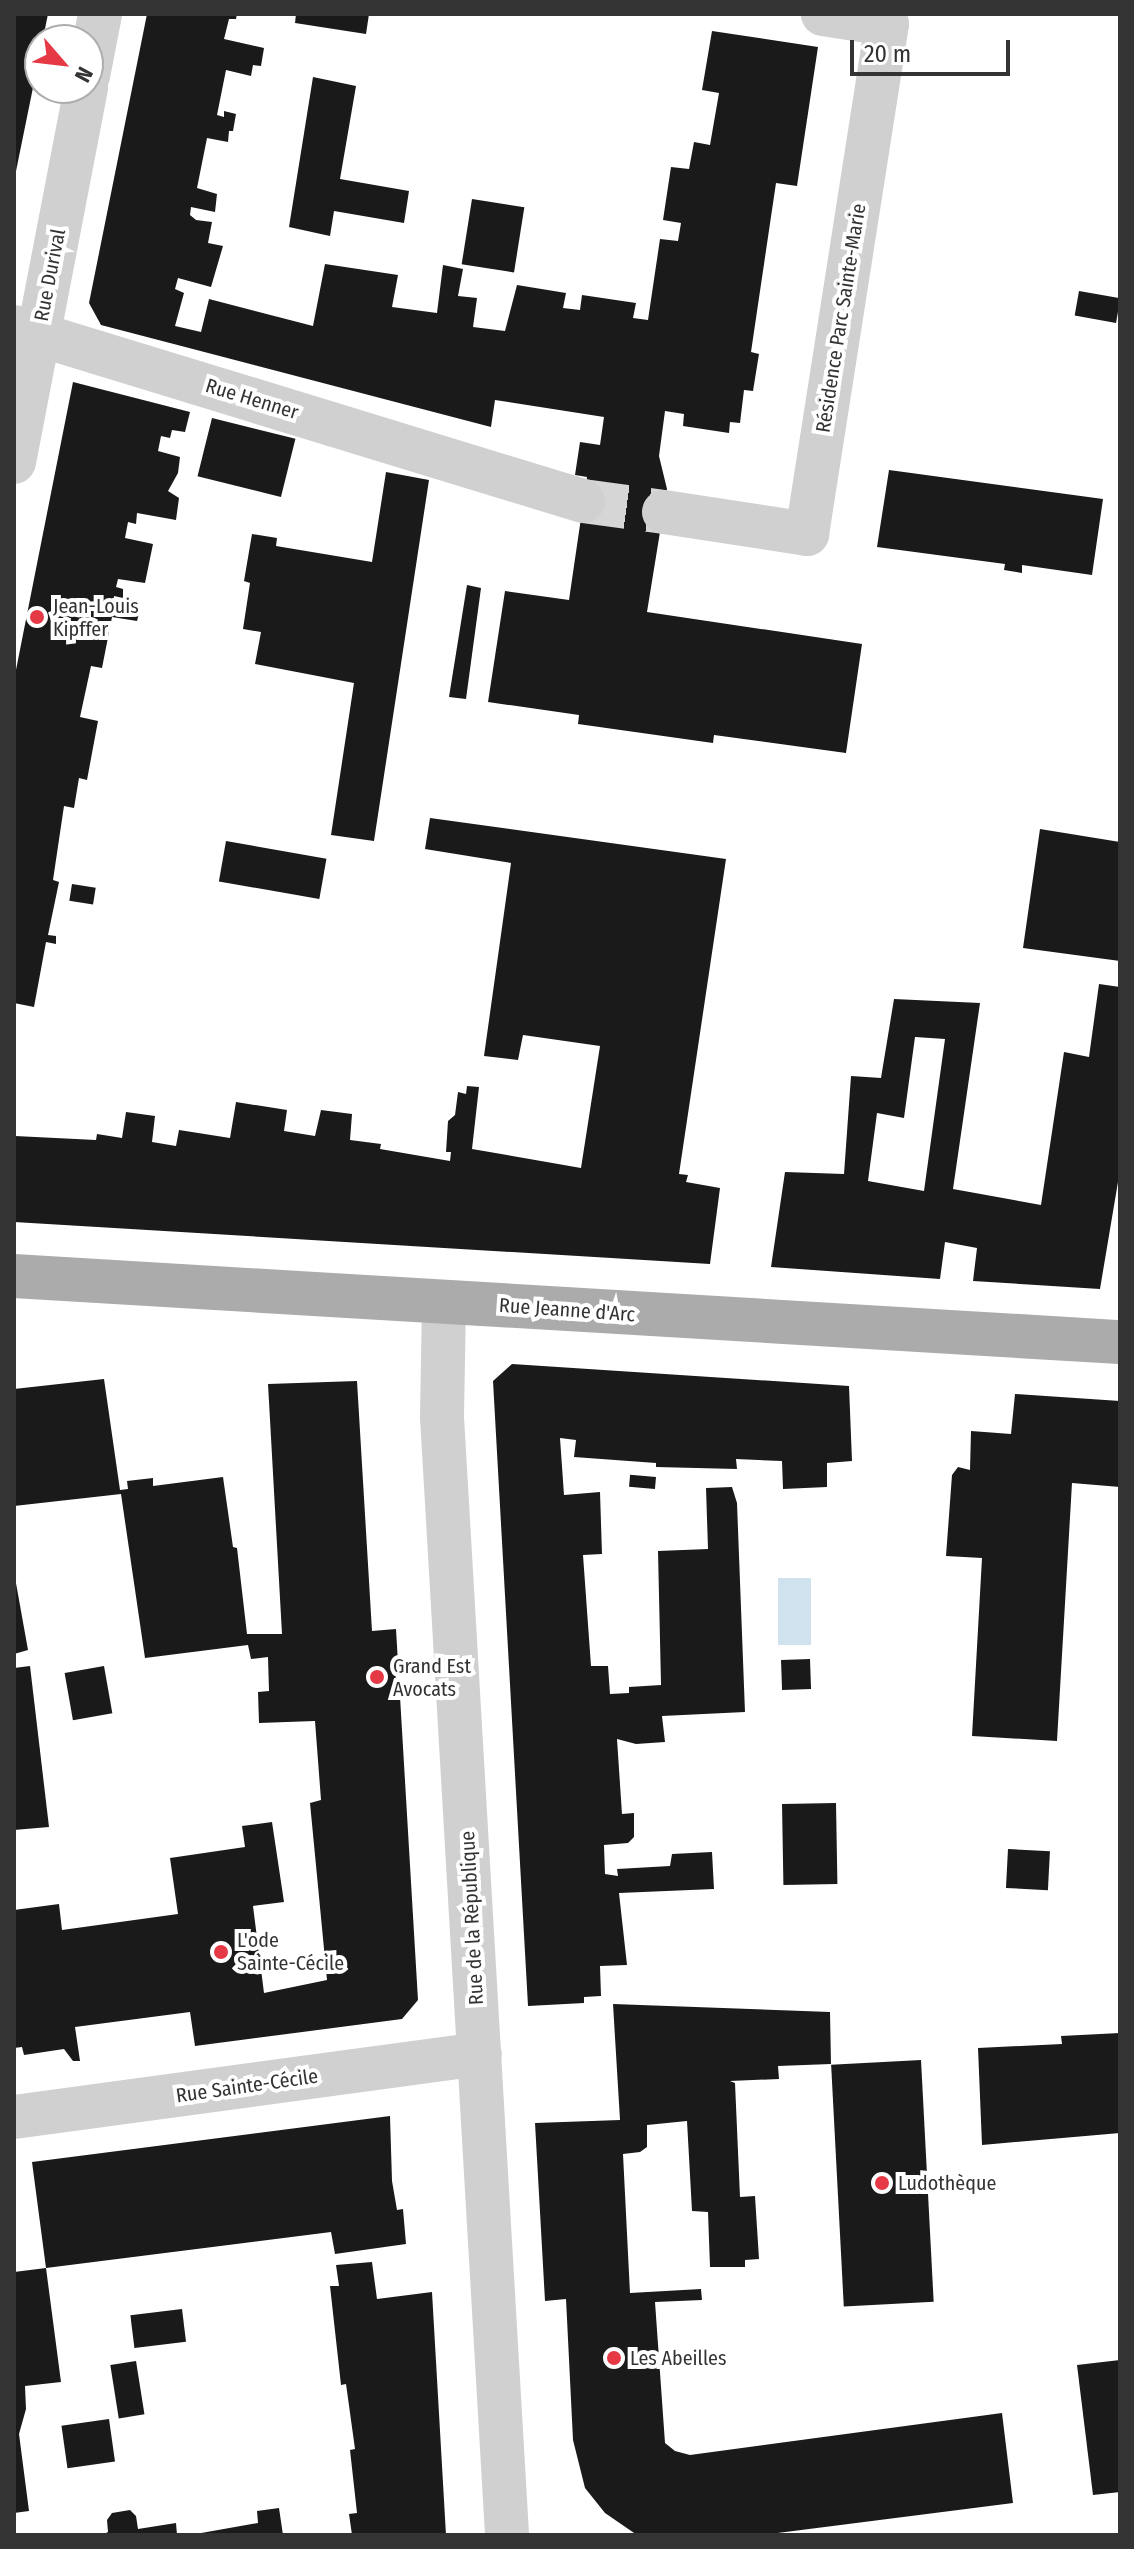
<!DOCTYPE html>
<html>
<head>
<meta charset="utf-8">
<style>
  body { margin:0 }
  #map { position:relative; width:1134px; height:2549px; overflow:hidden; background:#fff; font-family:"Fira Sans Condensed",sans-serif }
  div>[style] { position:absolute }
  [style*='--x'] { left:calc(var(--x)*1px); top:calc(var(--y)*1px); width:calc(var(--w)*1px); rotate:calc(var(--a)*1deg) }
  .water>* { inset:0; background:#cfe2ee; transform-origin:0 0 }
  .building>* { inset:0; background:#1a1a1a; transform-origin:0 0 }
  .minor-tunnel>* { height:44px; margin-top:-22px; transform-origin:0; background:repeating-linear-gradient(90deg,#d6d6d6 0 44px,transparent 0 66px) }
  .minor>* { height:44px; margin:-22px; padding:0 22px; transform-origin:22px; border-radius:22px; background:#d0d0d0 }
  .major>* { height:44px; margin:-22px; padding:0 22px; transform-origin:22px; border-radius:22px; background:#ababab }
  .dots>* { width:22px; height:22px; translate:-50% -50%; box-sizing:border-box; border:4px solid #fff; border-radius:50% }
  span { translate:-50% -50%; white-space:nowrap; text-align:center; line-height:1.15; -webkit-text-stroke:8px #fff; paint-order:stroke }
  .street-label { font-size:20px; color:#333 }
  .poi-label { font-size:20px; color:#333 }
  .left { translate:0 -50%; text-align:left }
  .frame { position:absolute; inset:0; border:16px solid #333; pointer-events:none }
  .north { position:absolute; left:24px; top:24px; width:80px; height:80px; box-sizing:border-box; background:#fff; border:2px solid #adadad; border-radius:50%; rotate:118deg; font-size:22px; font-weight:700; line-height:32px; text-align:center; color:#333 }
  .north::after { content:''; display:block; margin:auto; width:28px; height:36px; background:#e63946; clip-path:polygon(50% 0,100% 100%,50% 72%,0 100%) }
  .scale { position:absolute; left:850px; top:40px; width:160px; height:36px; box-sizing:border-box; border:4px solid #333; border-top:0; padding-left:10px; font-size:24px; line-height:28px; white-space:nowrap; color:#333; -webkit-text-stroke:6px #fff; paint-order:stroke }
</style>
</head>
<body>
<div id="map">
  <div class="water">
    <i style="left:778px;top:1578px;width:33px;height:67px"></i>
  </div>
  <div class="building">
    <i style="clip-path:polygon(14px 14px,48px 14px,15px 176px,14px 176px)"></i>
    <i style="clip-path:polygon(147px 14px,237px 14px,236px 19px,229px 19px,224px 39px,264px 48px,261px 66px,253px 65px,251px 76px,226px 70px,217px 115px,224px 117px,224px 111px,236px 114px,233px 131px,229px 131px,228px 142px,207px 138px,197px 188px,217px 194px,215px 212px,191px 207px,190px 215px,196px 220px,212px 222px,208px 243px,223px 246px,211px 287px,178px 278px,175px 289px,184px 293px,175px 326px,201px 332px,209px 299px,313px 326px,325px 264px,398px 275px,392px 307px,437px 313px,443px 265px,463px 269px,458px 296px,477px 298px,473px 327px,505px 331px,517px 285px,566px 293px,563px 308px,580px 310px,582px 295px,636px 303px,633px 318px,648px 320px,660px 239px,678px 241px,681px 223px,663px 220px,671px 167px,689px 169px,694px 142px,710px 145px,719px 93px,702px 90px,712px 31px,818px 47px,797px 186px,776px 183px,751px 352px,759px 354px,753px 391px,744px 390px,740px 423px,730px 422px,729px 433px,683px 426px,684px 414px,665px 411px,659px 456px,667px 489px,647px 612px,862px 644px,846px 753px,714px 735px,713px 743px,578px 724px,579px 715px,488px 702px,505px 591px,569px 600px,587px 477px,575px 475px,580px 442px,600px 445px,604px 417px,495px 400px,491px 427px,101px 325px,89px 303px)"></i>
    <i style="clip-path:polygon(296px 14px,369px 14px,366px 34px,295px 23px)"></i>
    <i style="clip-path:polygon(313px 77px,356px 86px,340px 179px,409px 191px,404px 223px,334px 211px,330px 236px,289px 227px)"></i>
    <i style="left:472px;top:199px;width:53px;height:66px;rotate:9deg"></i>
    <i style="left:1079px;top:291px;width:42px;height:25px;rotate:10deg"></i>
    <i style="clip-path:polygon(73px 382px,190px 412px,185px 432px,172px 430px,170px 438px,161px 436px,158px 451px,180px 457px,178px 473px,168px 491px,179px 498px,176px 520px,137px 513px,136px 524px,128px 522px,125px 538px,153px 544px,145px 583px,118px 579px,116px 587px,123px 589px,123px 598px,114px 596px,113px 605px,140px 610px,137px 621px,112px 617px,102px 668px,91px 666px,80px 717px,98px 721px,87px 780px,79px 778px,74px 808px,64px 806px,53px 880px,59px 882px,48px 935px,56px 936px,56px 944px,46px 942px,34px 1007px,14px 1003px,14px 680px)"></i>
    <i style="left:212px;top:418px;width:86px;height:60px;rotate:14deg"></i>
    <i style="clip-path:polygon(889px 470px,1103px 499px,1092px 575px,1022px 565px,1022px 573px,1004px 570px,1005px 564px,877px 547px)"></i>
    <i style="clip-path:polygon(386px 472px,429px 480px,374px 841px,331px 835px,354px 683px,255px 664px,261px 632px,243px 629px,250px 583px,244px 581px,252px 534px,277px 538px,276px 546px,372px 562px)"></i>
    <i style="clip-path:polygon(467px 585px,481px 588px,466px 699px,449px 697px)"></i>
    <i style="clip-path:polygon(430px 818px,726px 859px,679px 1174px,688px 1175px,686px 1182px,720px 1188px,710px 1264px,14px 1222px,15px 1136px,96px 1140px,97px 1134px,122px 1138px,126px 1112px,155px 1116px,152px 1142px,176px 1146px,179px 1130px,230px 1138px,236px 1102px,287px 1110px,284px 1131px,315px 1136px,321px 1110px,352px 1114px,350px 1140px,381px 1144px,380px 1149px,450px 1161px,451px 1152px,446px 1152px,448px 1121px,455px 1115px,458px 1092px,466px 1094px,467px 1086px,479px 1087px,472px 1149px,581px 1168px,600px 1046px,523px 1035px,518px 1060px,484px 1056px,511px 863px,425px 849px)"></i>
    <i style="clip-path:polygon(1040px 829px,1120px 842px,1120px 961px,1023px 948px)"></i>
    <i style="left:226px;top:841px;width:102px;height:41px;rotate:10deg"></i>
    <i style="left:72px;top:884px;width:24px;height:17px;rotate:9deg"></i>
    <i style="clip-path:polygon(evenodd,1099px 984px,1120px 987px,1120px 1170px,1100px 1289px,973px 1281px,977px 1248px,945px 1242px,940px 1279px,771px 1267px,785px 1172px,844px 1174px,851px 1076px,881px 1078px,894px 999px,980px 1003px,953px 1189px,1041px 1205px,1064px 1052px,1089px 1057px,1099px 984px,915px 1037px,945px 1039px,924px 1191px,868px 1181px,877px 1113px,904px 1118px,915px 1037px)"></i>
    <i style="clip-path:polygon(512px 1364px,849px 1386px,852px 1461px,827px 1463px,827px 1487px,783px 1489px,782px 1461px,736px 1459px,737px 1469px,656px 1467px,656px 1463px,574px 1457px,576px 1440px,560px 1438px,564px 1495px,600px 1492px,602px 1554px,583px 1555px,591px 1666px,608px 1666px,610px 1694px,629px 1693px,629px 1687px,661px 1685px,658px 1551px,708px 1549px,706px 1488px,732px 1487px,737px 1503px,745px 1712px,662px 1716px,665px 1742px,636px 1744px,617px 1739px,622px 1814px,634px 1813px,634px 1837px,628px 1843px,604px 1845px,605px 1874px,618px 1876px,617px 1869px,670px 1866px,672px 1854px,712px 1852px,714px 1889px,619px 1893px,627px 1965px,600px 1966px,601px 1996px,584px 1997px,584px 2003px,528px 2006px,493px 1381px)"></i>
    <i style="clip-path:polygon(104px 1379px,120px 1490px,128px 1489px,127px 1481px,153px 1478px,153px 1486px,223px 1477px,233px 1547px,237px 1548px,247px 1634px,282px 1634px,268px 1384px,357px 1381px,372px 1631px,396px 1629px,418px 2000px,402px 2019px,195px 2046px,190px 2012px,75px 2027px,80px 2061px,73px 2061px,64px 2049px,24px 2055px,22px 2047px,14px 2048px,14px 1910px,59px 1904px,62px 1930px,178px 1914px,170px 1858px,245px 1847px,242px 1826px,272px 1822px,284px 1902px,253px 1906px,264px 1993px,327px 1980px,310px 1803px,321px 1800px,315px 1721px,259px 1723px,258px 1692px,269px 1691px,268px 1657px,251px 1659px,248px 1645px,145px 1658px,121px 1494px,14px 1506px,14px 1389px)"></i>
    <i style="clip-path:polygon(1015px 1394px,1120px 1401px,1120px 1487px,1072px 1483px,1057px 1741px,972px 1736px,982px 1558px,946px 1556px,952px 1475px,958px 1467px,970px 1470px,971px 1431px,1011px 1434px)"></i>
    <i style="left:656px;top:1477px;width:12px;height:26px;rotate:95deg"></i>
    <i style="clip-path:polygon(14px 1572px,28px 1650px,14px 1654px)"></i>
    <i style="left:810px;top:1659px;width:30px;height:29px;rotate:88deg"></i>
    <i style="clip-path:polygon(30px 1666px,49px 1827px,14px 1830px,14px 1668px)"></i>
    <i style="left:104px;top:1666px;width:48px;height:40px;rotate:80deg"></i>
    <i style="left:836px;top:1803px;width:81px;height:54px;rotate:89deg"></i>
    <i style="left:1008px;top:1849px;width:42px;height:39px;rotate:3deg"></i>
    <i style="clip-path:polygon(613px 2004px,830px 2012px,831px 2064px,778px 2066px,779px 2079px,730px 2081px,735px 2083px,740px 2197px,755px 2196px,759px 2259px,745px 2260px,745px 2267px,710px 2267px,708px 2212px,692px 2211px,687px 2121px,647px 2125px,647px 2147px,640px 2152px,623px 2154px,630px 2293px,701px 2289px,702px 2300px,655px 2302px,665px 2443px,675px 2451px,690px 2455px,1002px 2413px,1013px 2503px,762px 2535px,637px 2535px,605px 2513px,585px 2488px,573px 2440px,566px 2299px,545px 2301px,535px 2123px,620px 2120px)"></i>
    <i style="clip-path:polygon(1120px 2033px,1120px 2133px,982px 2145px,978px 2048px,1062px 2044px,1061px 2036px)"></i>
    <i style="left:921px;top:2060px;width:242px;height:90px;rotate:87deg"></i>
    <i style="clip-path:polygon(390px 2116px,392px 2181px,397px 2210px,403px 2209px,406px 2244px,335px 2254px,331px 2232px,46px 2268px,32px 2162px)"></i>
    <i style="clip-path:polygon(372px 2262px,377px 2299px,432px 2292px,446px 2535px,352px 2535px,349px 2514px,357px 2513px,350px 2450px,355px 2449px,346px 2384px,341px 2385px,330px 2286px,339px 2286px,336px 2265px)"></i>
    <i style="clip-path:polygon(46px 2268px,61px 2382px,25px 2386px,26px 2409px,19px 2434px,29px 2511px,14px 2513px,14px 2272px)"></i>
    <i style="left:182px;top:2309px;width:33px;height:52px;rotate:83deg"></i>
    <i style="clip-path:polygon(1120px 2360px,1120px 2492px,1093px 2495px,1077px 2365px)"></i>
    <i style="left:136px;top:2361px;width:54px;height:26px;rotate:81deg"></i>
    <i style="left:109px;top:2419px;width:43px;height:48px;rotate:82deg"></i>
    <i style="clip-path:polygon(279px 2508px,283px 2535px,190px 2535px,258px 2523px,257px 2511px)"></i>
    <i style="clip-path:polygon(130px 2510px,136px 2516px,138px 2529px,176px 2523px,177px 2535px,102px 2535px,108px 2532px,107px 2520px,112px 2513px)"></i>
  </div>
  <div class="minor-tunnel">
    <i style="--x:583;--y:501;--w:82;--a:7.7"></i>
  </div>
  <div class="minor">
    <i style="--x:88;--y:76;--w:63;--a:-79"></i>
    <i style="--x:14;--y:327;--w:595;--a:17"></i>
    <i style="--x:14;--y:462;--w:381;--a:-79.1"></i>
    <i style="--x:664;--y:512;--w:145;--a:8.7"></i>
    <i style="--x:807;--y:534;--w:516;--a:-81.09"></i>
    <i style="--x:887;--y:24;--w:65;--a:-171.1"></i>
    <i style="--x:444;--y:1302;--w:115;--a:91"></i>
    <i style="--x:442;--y:1417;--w:1120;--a:86.67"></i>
    <i style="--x:14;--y:2117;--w:470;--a:-7.7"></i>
  </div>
  <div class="major">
    <i style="--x:14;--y:1276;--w:1108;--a:3.42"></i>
  </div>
  <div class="dots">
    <i style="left:37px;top:617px;background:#e63946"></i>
    <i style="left:377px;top:1677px;background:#e63946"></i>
    <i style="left:221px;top:1952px;background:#e63946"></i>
    <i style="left:882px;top:2183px;background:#e63946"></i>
    <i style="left:614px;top:2358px;background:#e63946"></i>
  </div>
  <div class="street-label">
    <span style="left:50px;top:275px;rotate:-79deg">Rue Durival</span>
    <span style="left:841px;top:318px;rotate:-81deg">Résidence Parc Sainte-Marie</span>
    <span style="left:252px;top:399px;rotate:17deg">Rue Henner</span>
    <span style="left:567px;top:1310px;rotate:4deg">Rue Jeanne d'Arc</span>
    <span style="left:472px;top:1918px;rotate:-93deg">Rue de la République</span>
    <span style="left:247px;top:2086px;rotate:-8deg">Rue Sainte-Cécile</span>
  </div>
  <div class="poi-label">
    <span class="left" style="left:53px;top:618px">Jean-Louis<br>Kipffer</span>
    <span class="left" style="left:393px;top:1678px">Grand Est<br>Avocats</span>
    <span class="left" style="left:237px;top:1952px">L'ode<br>Sainte-Cécile</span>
    <span class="left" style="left:898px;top:2183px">Ludothèque</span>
    <span class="left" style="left:630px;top:2358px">Les Abeilles</span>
  </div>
  <div class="frame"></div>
  <div class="north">N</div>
  <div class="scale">20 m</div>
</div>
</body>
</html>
